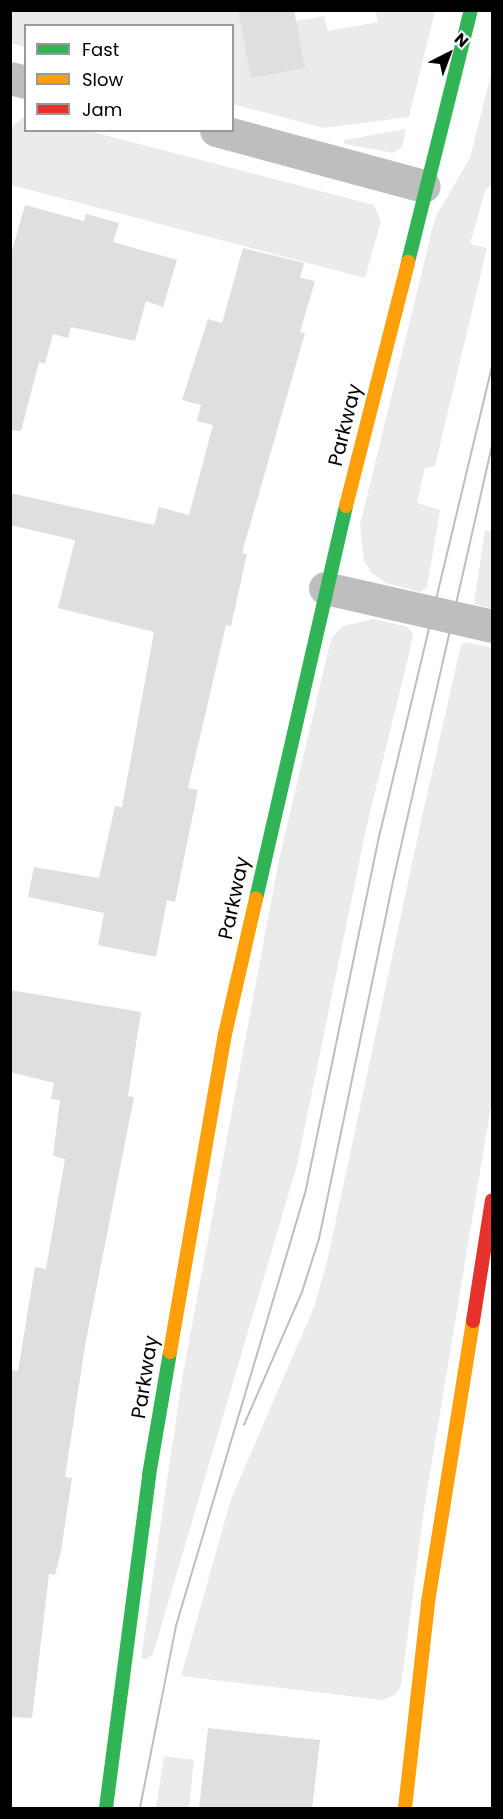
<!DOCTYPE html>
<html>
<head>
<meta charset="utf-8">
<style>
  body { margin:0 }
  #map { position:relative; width:503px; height:1819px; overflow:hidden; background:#fff; font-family:Poppins,sans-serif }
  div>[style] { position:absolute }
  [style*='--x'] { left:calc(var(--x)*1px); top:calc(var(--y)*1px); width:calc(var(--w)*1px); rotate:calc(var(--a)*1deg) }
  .green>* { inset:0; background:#ebebeb }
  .building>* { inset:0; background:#dfdfdf }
  .street>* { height:33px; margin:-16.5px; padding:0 16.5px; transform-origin:16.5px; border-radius:16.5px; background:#bebebe }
  .fast>* { height:14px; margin:-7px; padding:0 7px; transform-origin:7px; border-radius:7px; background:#30b455 }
  .slow>* { height:14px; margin:-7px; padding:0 7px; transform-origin:7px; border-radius:7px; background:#ff9f0a }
  .jam>* { height:14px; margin:-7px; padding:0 7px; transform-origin:7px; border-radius:7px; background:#e5322d }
  .tram>* { height:1.5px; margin:-0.75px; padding:0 0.75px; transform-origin:0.75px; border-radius:0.75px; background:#bebebe }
  span { translate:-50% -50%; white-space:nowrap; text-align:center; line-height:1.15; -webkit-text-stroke:4.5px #fff; paint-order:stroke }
  .street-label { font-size:20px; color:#000 }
  .frame { position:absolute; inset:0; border:12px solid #000; pointer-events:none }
  .legend { position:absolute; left:24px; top:24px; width:210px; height:108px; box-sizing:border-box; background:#fff; border:2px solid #999; margin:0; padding:8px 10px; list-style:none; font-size:18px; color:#000 }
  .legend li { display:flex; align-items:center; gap:12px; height:30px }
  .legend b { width:30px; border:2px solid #999 }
  .north { position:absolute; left:419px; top:24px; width:60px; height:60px; -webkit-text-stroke:4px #fff; paint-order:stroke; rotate:42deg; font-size:16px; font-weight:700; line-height:24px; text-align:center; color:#000 }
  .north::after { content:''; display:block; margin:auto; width:21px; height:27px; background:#000; clip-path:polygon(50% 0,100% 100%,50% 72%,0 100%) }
</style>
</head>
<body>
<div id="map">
  <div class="green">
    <i style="clip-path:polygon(10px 11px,238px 11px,296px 21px,324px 16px,328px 31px,378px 22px,376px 11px,435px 11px,409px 117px,323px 128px,233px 104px,232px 26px,26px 26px,25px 47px,11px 43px)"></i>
    <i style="clip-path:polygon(492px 70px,492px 184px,485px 191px,470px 244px,487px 248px,435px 466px,425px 468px,417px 503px,440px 510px,427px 587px,420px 592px,386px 583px,372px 573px,364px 561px,360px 525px,435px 218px,470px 158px)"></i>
    <i style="clip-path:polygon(25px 116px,26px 130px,89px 131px,374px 205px,381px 221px,365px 278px,11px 185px,10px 128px)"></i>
    <i style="clip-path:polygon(406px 129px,402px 147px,393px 153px,345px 144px,344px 140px)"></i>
    <i style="clip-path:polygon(485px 530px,492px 532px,492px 609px,474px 604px)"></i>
    <i style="clip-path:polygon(374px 619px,408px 627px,413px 635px,409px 654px,366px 829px,297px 1165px,153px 1654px,147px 1659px,141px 1658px,182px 1379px,278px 864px,331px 639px,343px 626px)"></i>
    <i style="clip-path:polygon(467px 642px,492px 648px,492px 1100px,424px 1509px,401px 1686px,395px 1695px,383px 1700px,181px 1676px,231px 1499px,314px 1307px,327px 1262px,423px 812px,461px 645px)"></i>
    <i style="clip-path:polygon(164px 1756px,194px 1760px,189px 1808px,156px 1808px)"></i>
  </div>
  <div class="building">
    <i style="clip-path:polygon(238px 10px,294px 10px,305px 68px,251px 78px)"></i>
    <i style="clip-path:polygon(25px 205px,84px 221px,86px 214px,119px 223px,113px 242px,177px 260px,163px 307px,146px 301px,135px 341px,71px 327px,68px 338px,53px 334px,45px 364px,39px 362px,21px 431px,10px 430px,10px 258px)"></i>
    <i style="clip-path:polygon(243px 248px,304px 263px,300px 278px,315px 281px,300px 332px,305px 333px,242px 553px,247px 554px,231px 626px,226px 625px,188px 788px,198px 790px,175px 902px,167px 900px,156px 957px,98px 945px,104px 913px,28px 897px,34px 867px,99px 878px,115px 806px,122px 807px,154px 632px,58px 608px,75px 540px,10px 525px,10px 493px,154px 525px,159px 507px,189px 515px,213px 425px,197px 421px,201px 405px,182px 400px,208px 319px,222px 323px)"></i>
    <i style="clip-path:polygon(10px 990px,141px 1012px,128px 1096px,134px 1097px,85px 1346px,65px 1477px,72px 1478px,61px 1551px,55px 1575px,49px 1574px,32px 1718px,10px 1717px,10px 1370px,18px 1371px,35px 1267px,46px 1269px,65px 1159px,53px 1156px,60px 1100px,51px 1099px,54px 1083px,10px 1072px)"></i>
    <i style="clip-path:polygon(208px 1728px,320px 1740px,312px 1809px,199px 1809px)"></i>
  </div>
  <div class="street">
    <i style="--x:10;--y:78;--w:16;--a:14"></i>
    <i style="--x:216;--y:130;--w:215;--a:15.1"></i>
    <i style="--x:325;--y:588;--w:171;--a:12.8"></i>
  </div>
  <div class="fast">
    <i style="--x:408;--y:262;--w:260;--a:-76"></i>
    <i style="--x:256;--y:899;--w:403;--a:-77.1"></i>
    <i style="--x:106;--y:1808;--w:336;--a:-82.6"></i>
    <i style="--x:149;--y:1475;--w:125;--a:-80.3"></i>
  </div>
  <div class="slow">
    <i style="--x:346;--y:506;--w:252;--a:-75.7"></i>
    <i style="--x:170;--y:1352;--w:323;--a:-80.2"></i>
    <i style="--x:225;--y:1034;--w:139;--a:-77.1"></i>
    <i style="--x:405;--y:1808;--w:207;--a:-83.6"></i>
    <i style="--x:428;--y:1602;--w:285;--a:-80.9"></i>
  </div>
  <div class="jam">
    <i style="--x:473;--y:1321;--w:122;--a:-81.1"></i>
  </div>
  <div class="tram">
    <i style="--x:244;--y:1425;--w:145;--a:-66.4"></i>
    <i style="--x:302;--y:1292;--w:56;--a:-72.2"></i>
    <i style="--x:319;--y:1239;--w:370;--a:-78.3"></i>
    <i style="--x:394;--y:877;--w:443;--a:-77.2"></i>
    <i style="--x:140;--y:1808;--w:186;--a:-78.8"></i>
    <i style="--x:176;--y:1626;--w:451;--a:-73.4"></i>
    <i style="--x:305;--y:1194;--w:369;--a:-78.3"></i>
    <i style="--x:380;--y:833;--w:479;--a:-76.5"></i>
  </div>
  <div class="street-label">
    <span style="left:345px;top:425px;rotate:-76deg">Parkway</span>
    <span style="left:234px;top:898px;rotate:-78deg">Parkway</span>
    <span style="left:145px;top:1377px;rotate:-81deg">Parkway</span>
  </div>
  <div class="frame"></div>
  <ul class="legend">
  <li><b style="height:8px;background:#30b455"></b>Fast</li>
  <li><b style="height:8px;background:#ff9f0a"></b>Slow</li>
  <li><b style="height:8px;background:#e5322d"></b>Jam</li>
  </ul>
  <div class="north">N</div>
</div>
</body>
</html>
